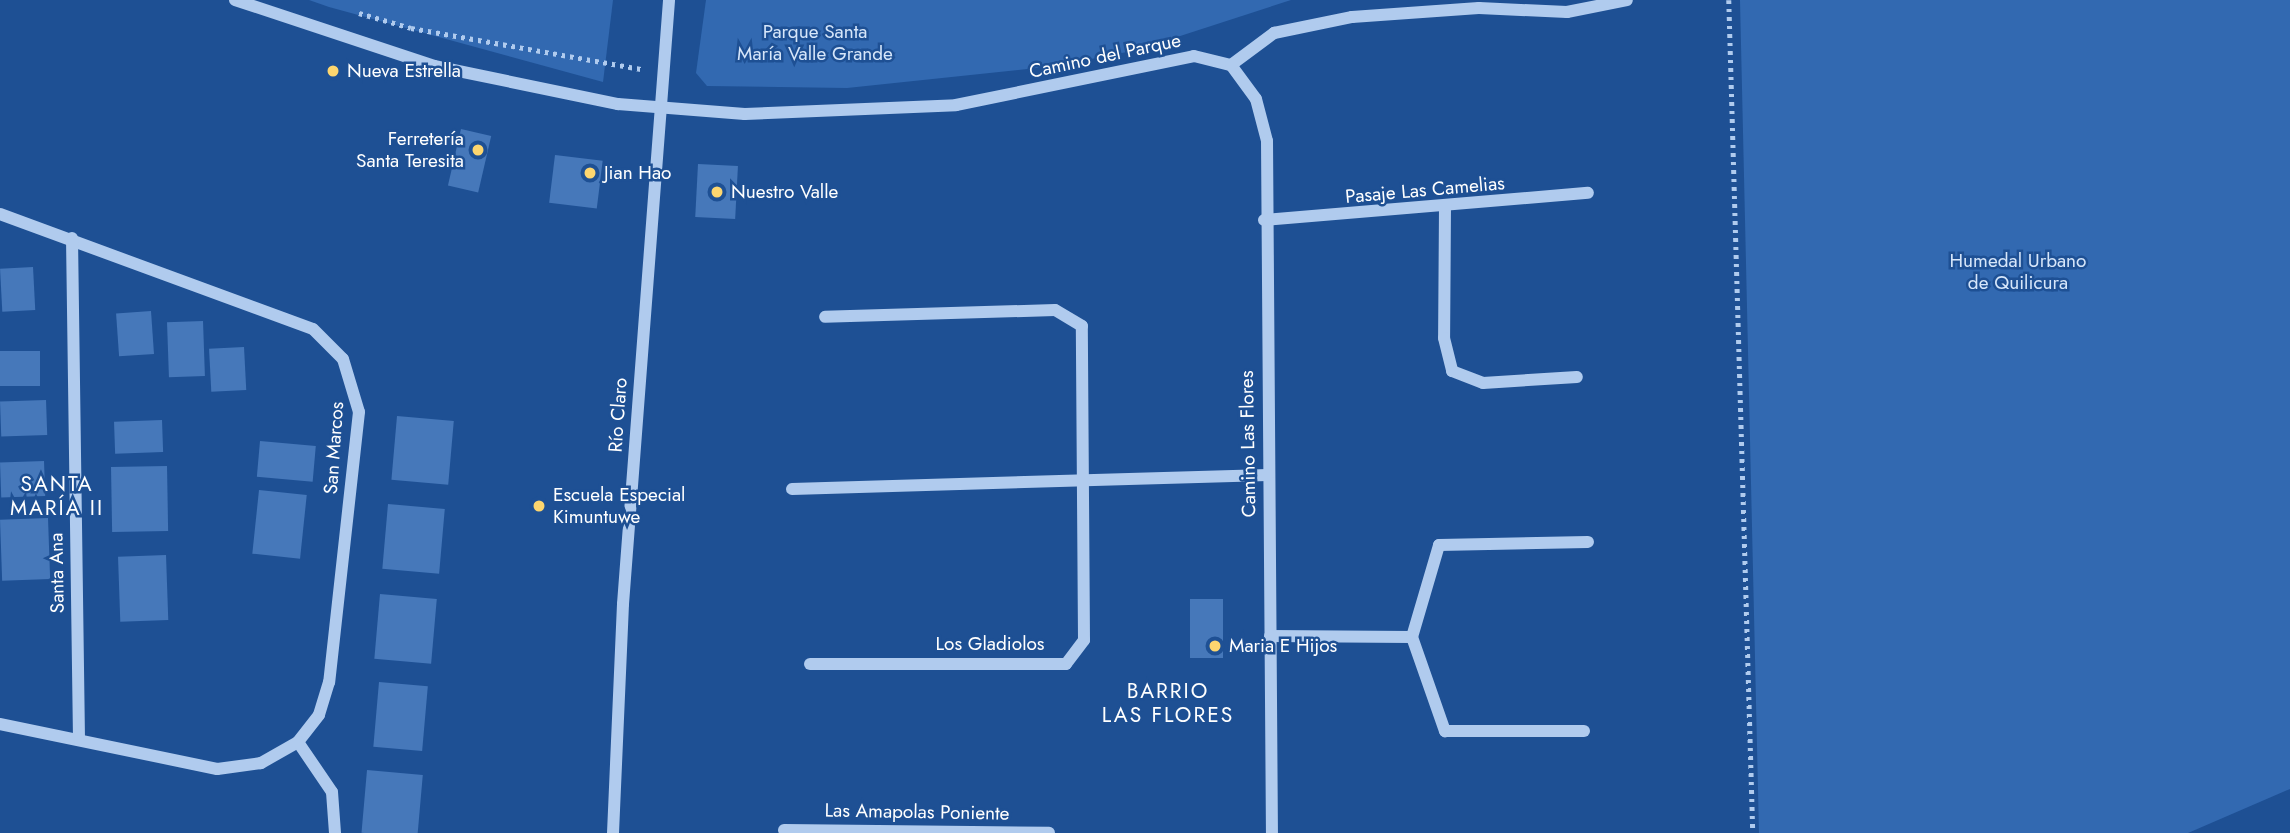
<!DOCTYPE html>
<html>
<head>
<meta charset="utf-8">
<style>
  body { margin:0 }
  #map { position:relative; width:2290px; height:833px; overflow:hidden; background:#1e5094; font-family:Jost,sans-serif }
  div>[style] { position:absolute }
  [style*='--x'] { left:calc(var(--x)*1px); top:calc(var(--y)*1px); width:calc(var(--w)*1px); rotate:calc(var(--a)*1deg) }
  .green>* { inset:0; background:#3269b1 }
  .building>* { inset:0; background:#4678ba; transform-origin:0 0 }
  .path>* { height:4.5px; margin-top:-2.25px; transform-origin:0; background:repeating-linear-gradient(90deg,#b0cbee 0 3.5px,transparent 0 8.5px) }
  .minor>* { height:12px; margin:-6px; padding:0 6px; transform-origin:6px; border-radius:6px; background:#b0cbee }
  .dots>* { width:19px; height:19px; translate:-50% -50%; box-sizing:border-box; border:4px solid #1e5094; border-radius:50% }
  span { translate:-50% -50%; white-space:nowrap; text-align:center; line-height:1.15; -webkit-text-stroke:5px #1e5094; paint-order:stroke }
  .park-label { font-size:19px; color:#d6e6fa }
  .street-label { font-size:19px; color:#fff }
  .poi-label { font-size:19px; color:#fff }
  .left { translate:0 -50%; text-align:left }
  .right { translate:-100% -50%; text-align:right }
  .neighbourhood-label { font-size:21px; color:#fff; letter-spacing:2px }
</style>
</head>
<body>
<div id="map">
  <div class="green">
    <i style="clip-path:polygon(309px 0,613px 0,603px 82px,329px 7px)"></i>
    <i style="clip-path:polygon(706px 0,1291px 0,1137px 50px,1055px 66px,847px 88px,707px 86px,696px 73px)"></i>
    <i style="clip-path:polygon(1740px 0,2290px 0,2290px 789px,2188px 833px,1759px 833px)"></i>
  </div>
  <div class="building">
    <i style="left:461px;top:129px;width:31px;height:58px;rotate:13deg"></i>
    <i style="left:555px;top:155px;width:48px;height:48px;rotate:7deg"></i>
    <i style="left:698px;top:164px;width:40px;height:53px;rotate:3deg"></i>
    <i style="left:33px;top:267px;width:43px;height:33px;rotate:87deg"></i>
    <i style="left:151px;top:311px;width:43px;height:35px;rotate:86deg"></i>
    <i style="left:203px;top:321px;width:55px;height:36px;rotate:88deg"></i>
    <i style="left:244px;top:347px;width:43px;height:35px;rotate:87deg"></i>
    <i style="left:0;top:351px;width:40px;height:35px"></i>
    <i style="left:46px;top:400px;width:35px;height:46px;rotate:88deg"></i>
    <i style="left:397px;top:416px;width:57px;height:64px;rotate:5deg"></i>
    <i style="left:162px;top:420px;width:32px;height:48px;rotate:88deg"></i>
    <i style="left:260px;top:441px;width:56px;height:36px;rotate:5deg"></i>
    <i style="left:44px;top:461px;width:35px;height:44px;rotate:88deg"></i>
    <i style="left:167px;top:466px;width:65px;height:56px;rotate:89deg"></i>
    <i style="left:259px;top:490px;width:48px;height:64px;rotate:6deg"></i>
    <i style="left:388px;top:504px;width:57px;height:65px;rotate:5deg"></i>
    <i style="left:48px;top:518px;width:61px;height:48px;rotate:88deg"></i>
    <i style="left:166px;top:555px;width:65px;height:48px;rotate:88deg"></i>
    <i style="left:380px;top:594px;width:57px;height:65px;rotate:5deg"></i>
    <i style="left:1190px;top:599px;width:33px;height:59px"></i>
    <i style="left:379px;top:682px;width:49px;height:65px;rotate:5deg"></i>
    <i style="left:367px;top:770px;width:56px;height:63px;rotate:5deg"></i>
  </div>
  <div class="path">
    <i style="--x:1729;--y:0;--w:833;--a:88.35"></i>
    <i style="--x:359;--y:13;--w:54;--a:16.1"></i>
    <i style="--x:411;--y:28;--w:235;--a:10.1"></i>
  </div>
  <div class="minor">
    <i style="--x:235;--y:0;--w:210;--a:18.3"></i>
    <i style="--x:434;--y:66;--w:188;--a:11.7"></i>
    <i style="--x:618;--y:104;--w:127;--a:4.5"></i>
    <i style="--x:745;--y:114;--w:211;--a:-2.4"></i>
    <i style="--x:956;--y:105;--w:243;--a:-11.6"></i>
    <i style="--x:1194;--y:56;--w:38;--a:14"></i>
    <i style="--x:1231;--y:65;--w:42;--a:53.7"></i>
    <i style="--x:1256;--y:99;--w:43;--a:75.3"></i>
    <i style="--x:1267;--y:141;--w:692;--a:89.59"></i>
    <i style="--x:1231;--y:65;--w:54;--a:-36.7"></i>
    <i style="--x:1274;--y:33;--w:80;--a:-11.6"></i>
    <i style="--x:1352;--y:17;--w:127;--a:-4.1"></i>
    <i style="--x:1479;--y:8;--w:88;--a:2.6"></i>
    <i style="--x:1567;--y:12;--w:61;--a:-11.3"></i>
    <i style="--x:1445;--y:207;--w:131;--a:90.4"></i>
    <i style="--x:1444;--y:338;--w:34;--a:76"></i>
    <i style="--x:1452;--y:371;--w:33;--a:21"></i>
    <i style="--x:1483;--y:383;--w:94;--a:-3.7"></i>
    <i style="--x:0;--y:214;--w:333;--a:20.2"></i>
    <i style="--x:313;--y:329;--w:42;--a:45"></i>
    <i style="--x:343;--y:359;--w:55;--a:73.2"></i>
    <i style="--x:359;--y:412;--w:272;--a:96.3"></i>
    <i style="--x:329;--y:682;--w:34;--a:107"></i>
    <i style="--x:319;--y:715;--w:34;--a:128"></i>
    <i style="--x:298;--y:742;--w:43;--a:150.4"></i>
    <i style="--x:261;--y:763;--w:44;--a:172.2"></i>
    <i style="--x:217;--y:769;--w:222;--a:-168.3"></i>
    <i style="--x:1264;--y:220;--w:325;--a:-4.8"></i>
    <i style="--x:72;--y:238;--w:501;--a:89.2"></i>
    <i style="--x:792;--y:489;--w:476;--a:-1.7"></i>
    <i style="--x:1270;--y:636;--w:142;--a:0.4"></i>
    <i style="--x:1412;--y:637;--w:96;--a:-73.6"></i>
    <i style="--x:1439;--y:545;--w:149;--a:-1.2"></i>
    <i style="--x:1412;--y:637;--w:100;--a:70.7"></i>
    <i style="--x:1445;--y:731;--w:139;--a:0"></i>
    <i style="--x:810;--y:664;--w:256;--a:0"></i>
    <i style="--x:1066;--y:664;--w:30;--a:-53"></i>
    <i style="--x:1084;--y:640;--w:314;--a:-90.4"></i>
    <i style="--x:1082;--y:326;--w:31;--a:-149"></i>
    <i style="--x:1055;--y:310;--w:230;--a:178.3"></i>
    <i style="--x:298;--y:742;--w:60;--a:55.8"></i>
    <i style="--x:332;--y:792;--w:41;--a:85.8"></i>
    <i style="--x:784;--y:830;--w:265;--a:0.6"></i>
    <i style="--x:613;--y:833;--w:229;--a:-87.5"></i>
    <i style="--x:623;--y:604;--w:606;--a:-85.64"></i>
  </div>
  <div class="dots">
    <i style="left:333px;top:71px;background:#fdd66f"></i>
    <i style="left:478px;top:150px;background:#fdd66f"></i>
    <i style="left:590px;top:173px;background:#fdd66f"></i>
    <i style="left:717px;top:192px;background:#fdd66f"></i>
    <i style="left:539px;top:506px;background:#fdd66f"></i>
    <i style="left:1215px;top:646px;background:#fdd66f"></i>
  </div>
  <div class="park-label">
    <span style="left:815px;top:43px">Parque Santa<br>María Valle Grande</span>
    <span style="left:2018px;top:272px">Humedal Urbano<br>de Quilicura</span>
  </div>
  <div class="street-label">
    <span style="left:1105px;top:56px;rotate:-12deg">Camino del Parque</span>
    <span style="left:1425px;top:190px;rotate:-5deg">Pasaje Las Camelias</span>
    <span style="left:618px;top:415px;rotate:-86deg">Río Claro</span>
    <span style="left:1248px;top:444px;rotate:-91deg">Camino Las Flores</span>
    <span style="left:334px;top:448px;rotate:-86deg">San Marcos</span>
    <span style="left:57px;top:573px;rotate:-91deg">Santa Ana</span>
    <span style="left:990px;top:644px">Los Gladiolos</span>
    <span style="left:917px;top:812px;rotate:1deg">Las Amapolas Poniente</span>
  </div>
  <div class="poi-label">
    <span class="left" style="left:347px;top:71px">Nueva Estrella</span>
    <span class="right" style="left:464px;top:150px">Ferretería<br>Santa Teresita</span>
    <span class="left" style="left:604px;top:173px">Jian Hao</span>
    <span class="left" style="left:731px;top:192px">Nuestro Valle</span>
    <span class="left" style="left:553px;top:506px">Escuela Especial<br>Kimuntuwe</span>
    <span class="left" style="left:1229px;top:646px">Maria E Hijos</span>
  </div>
  <div class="neighbourhood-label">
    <span style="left:57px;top:496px">SANTA<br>MARÍA II</span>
    <span style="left:1168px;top:703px">BARRIO<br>LAS FLORES</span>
  </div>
</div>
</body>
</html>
